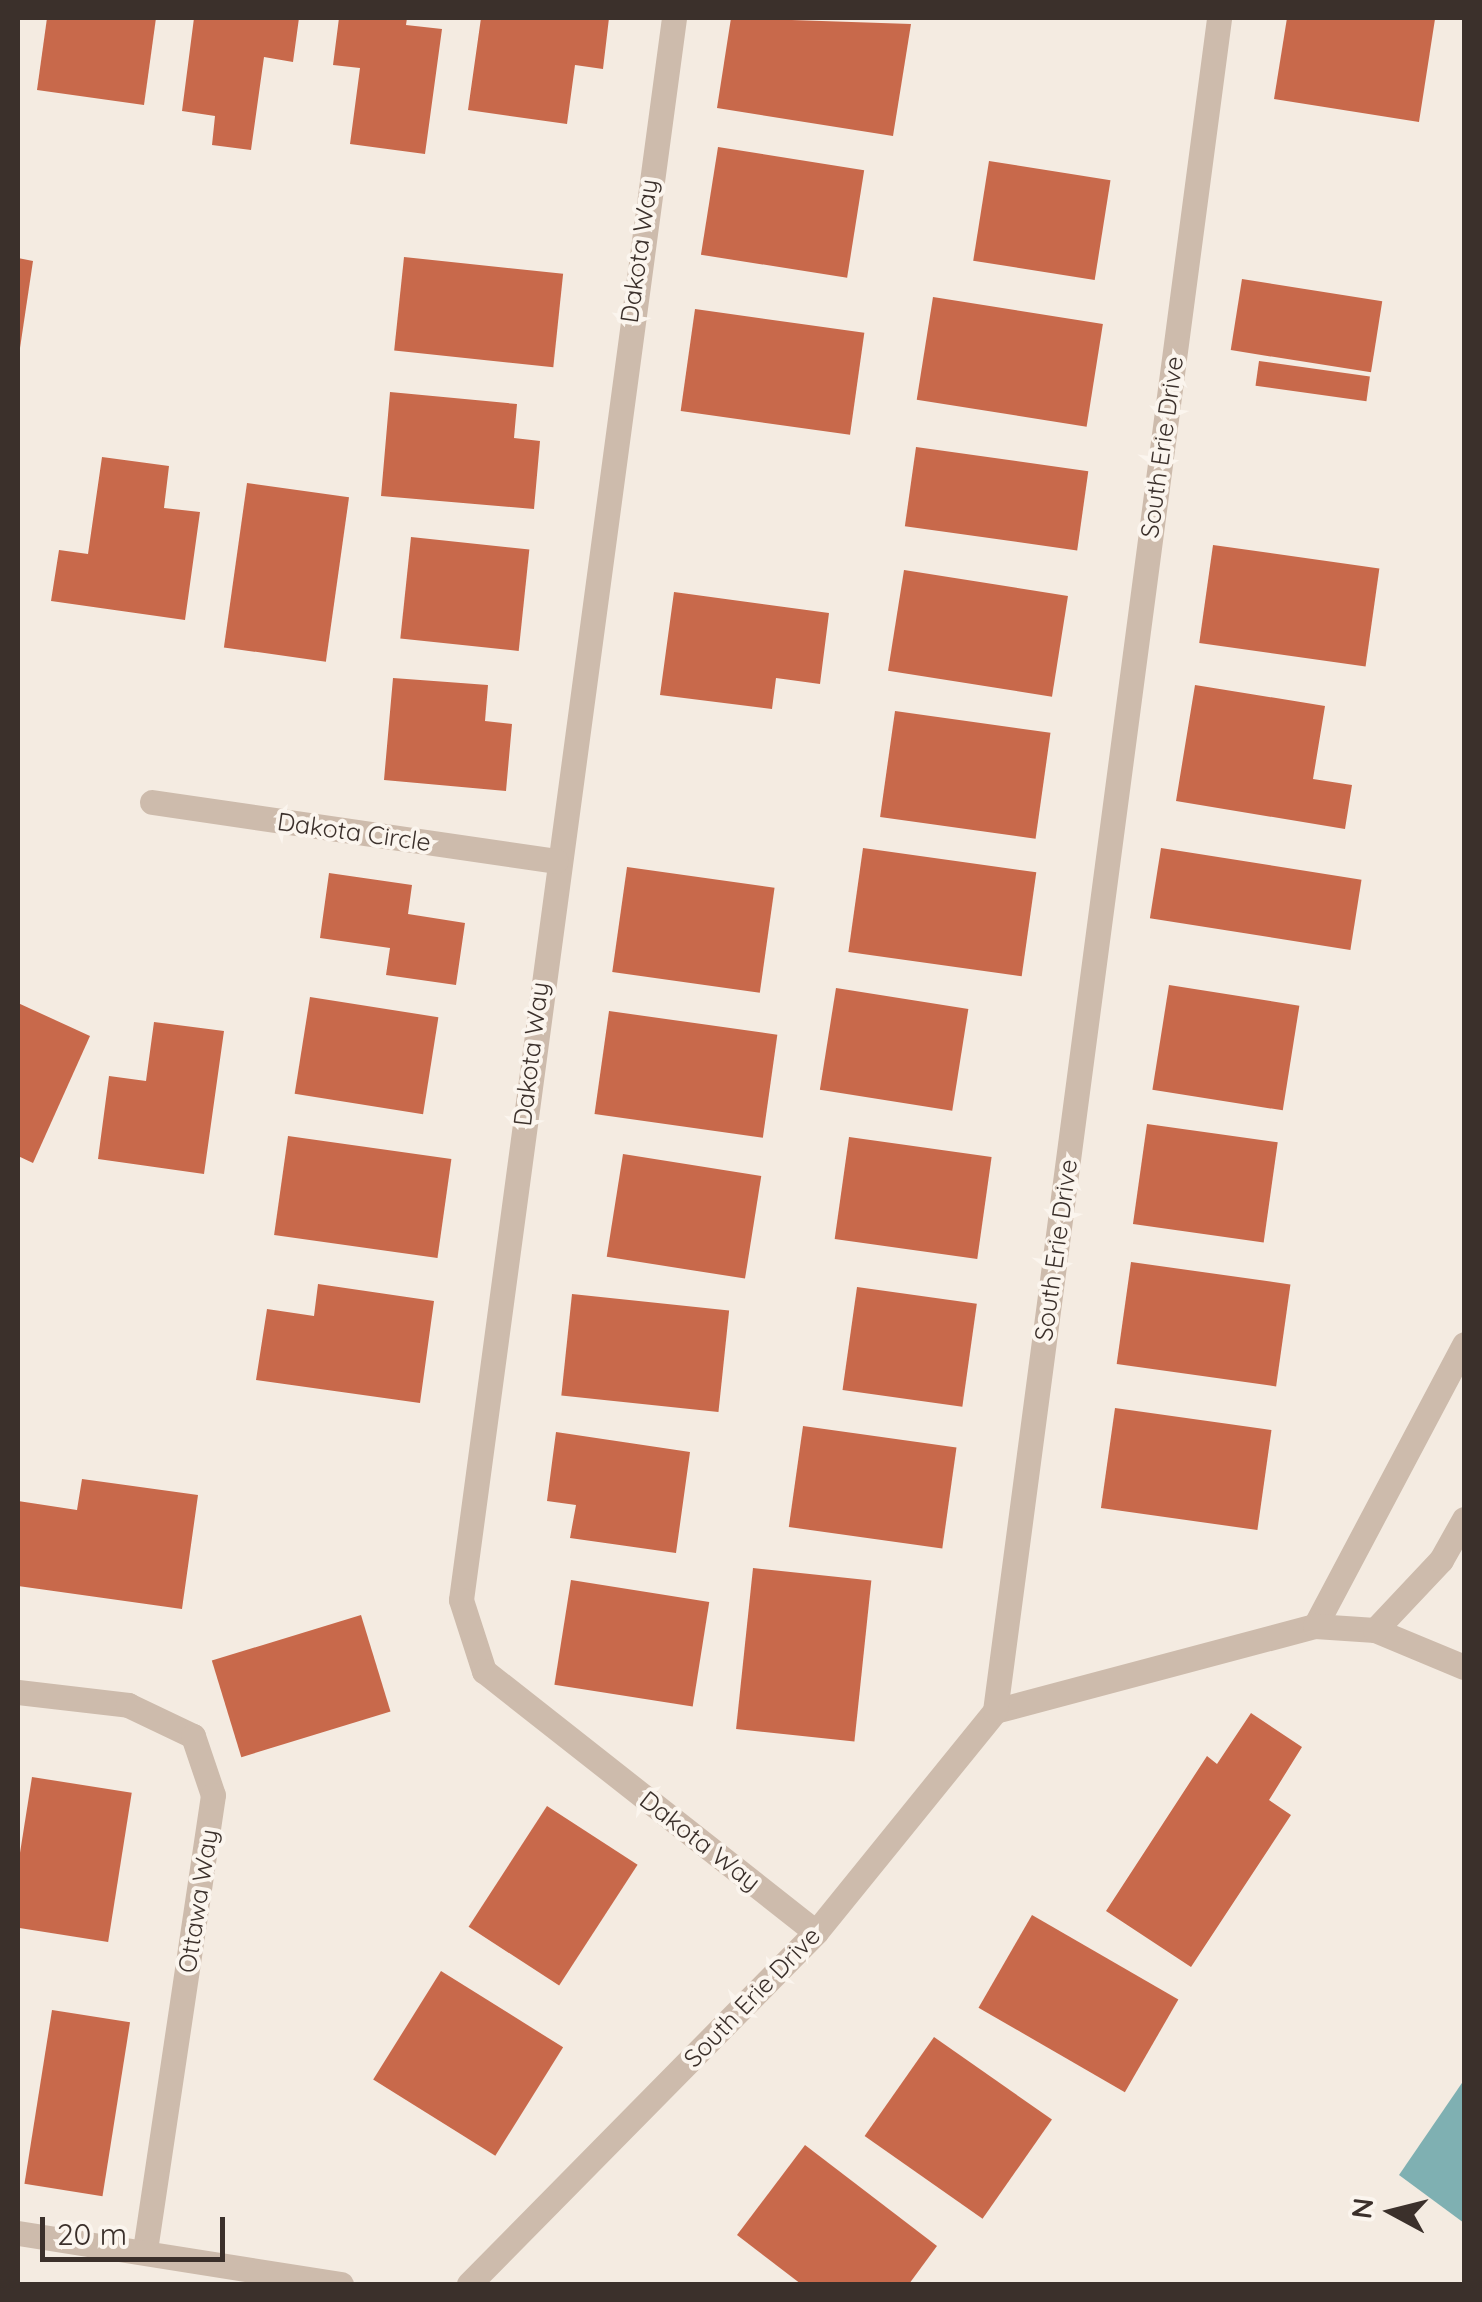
<!DOCTYPE html>
<html>
<head>
<meta charset="utf-8">
<style>
  body { margin:0 }
  #map { position:relative; width:1482px; height:2302px; overflow:hidden; background:#f4ebe1; font-family:Quicksand,sans-serif }
  div>[style] { position:absolute }
  [style*='--x'] { left:calc(var(--x)*1px); top:calc(var(--y)*1px); width:calc(var(--w)*1px); rotate:calc(var(--a)*1deg) }
  .water>* { inset:0; background:#7fb0b2 }
  .building>* { inset:0; background:#c8694b; transform-origin:0 0 }
  .minor>* { height:25px; margin:-12.5px; padding:0 12.5px; transform-origin:12.5px; border-radius:12.5px; background:#cdbbac }
  span { translate:-50% -50%; white-space:nowrap; text-align:center; line-height:1.15; -webkit-text-stroke:8px #fbf5ee; paint-order:stroke }
  .street-label { font-size:25px; color:#3b302b }
  .frame { position:absolute; inset:0; border:20px solid #3b302b; pointer-events:none }
  .north { position:absolute; left:1342px; top:2162px; width:100px; height:100px; -webkit-text-stroke:8px #fbf5ee; paint-order:stroke; rotate:277deg; font-size:28px; font-weight:700; line-height:40px; text-align:center; color:#3b302b }
  .north::after { content:''; display:block; margin:auto; width:35px; height:45px; background:#3b302b; clip-path:polygon(50% 0,100% 100%,50% 72%,0 100%) }
  .scale { position:absolute; left:40px; top:2217px; width:185px; height:45px; box-sizing:border-box; border:5px solid #3b302b; border-top:0; padding-left:12px; font-size:30px; line-height:35px; white-space:nowrap; color:#3b302b; -webkit-text-stroke:8px #fbf5ee; paint-order:stroke }
</style>
</head>
<body>
<div id="map">
  <div class="water">
    <i style="clip-path:polygon(1464px 2080px,1464px 2223px,1399px 2175px)"></i>
  </div>
  <div class="building">
    <i style="clip-path:polygon(47px 18px,156px 18px,144px 105px,37px 90px)"></i>
    <i style="clip-path:polygon(194px 18px,299px 18px,293px 62px,264px 57px,251px 150px,212px 145px,215px 116px,182px 111px)"></i>
    <i style="clip-path:polygon(339px 18px,407px 18px,406px 25px,442px 29px,425px 154px,350px 144px,360px 68px,333px 65px)"></i>
    <i style="clip-path:polygon(481px 18px,609px 18px,603px 69px,575px 65px,567px 124px,468px 110px)"></i>
    <i style="clip-path:polygon(731px 18px,911px 24px,893px 136px,717px 108px)"></i>
    <i style="clip-path:polygon(1287px 18px,1435px 19px,1419px 122px,1274px 99px)"></i>
    <i style="left:718px;top:147px;width:148px;height:109px;rotate:9deg"></i>
    <i style="left:989px;top:161px;width:123px;height:101px;rotate:9deg"></i>
    <i style="left:404px;top:257px;width:160px;height:94px;rotate:6deg"></i>
    <i style="clip-path:polygon(18px 258px,33px 261px,20px 348px,18px 348px)"></i>
    <i style="left:1242px;top:279px;width:142px;height:72px;rotate:9deg"></i>
    <i style="left:933px;top:297px;width:172px;height:104px;rotate:9deg"></i>
    <i style="left:695px;top:309px;width:171px;height:103px;rotate:8deg"></i>
    <i style="left:1259px;top:361px;width:112px;height:25px;rotate:8deg"></i>
    <i style="clip-path:polygon(390px 392px,517px 404px,514px 438px,540px 441px,534px 509px,381px 496px)"></i>
    <i style="left:916px;top:447px;width:174px;height:80px;rotate:8deg"></i>
    <i style="clip-path:polygon(102px 457px,169px 466px,164px 508px,200px 512px,185px 620px,51px 601px,59px 550px,88px 554px)"></i>
    <i style="left:247px;top:483px;width:103px;height:166px;rotate:8deg"></i>
    <i style="left:411px;top:537px;width:119px;height:102px;rotate:6deg"></i>
    <i style="left:1213px;top:545px;width:168px;height:99px;rotate:8deg"></i>
    <i style="left:904px;top:570px;width:166px;height:102px;rotate:9deg"></i>
    <i style="clip-path:polygon(674px 592px,829px 613px,820px 684px,776px 678px,772px 709px,660px 695px)"></i>
    <i style="clip-path:polygon(393px 678px,488px 685px,485px 721px,512px 724px,506px 791px,384px 780px)"></i>
    <i style="clip-path:polygon(1195px 685px,1325px 706px,1313px 779px,1352px 785px,1345px 829px,1176px 801px)"></i>
    <i style="left:895px;top:711px;width:157px;height:107px;rotate:8deg"></i>
    <i style="left:863px;top:848px;width:175px;height:105px;rotate:8deg"></i>
    <i style="left:1161px;top:848px;width:203px;height:71px;rotate:9deg"></i>
    <i style="left:627px;top:867px;width:149px;height:106px;rotate:8deg"></i>
    <i style="clip-path:polygon(329px 873px,412px 885px,408px 914px,465px 923px,456px 985px,386px 975px,390px 948px,320px 938px)"></i>
    <i style="left:1169px;top:985px;width:132px;height:106px;rotate:9deg"></i>
    <i style="left:836px;top:988px;width:134px;height:103px;rotate:9deg"></i>
    <i style="left:310px;top:997px;width:130px;height:98px;rotate:9deg"></i>
    <i style="clip-path:polygon(18px 1003px,90px 1036px,33px 1163px,18px 1156px)"></i>
    <i style="left:609px;top:1011px;width:170px;height:104px;rotate:8deg"></i>
    <i style="clip-path:polygon(154px 1022px,224px 1031px,204px 1174px,98px 1159px,109px 1076px,146px 1081px)"></i>
    <i style="left:1147px;top:1124px;width:132px;height:101px;rotate:8deg"></i>
    <i style="left:288px;top:1136px;width:165px;height:100px;rotate:8deg"></i>
    <i style="left:849px;top:1137px;width:144px;height:103px;rotate:8deg"></i>
    <i style="left:623px;top:1154px;width:140px;height:104px;rotate:9deg"></i>
    <i style="left:1131px;top:1262px;width:161px;height:103px;rotate:8deg"></i>
    <i style="clip-path:polygon(318px 1284px,434px 1301px,420px 1403px,256px 1380px,267px 1309px,314px 1316px)"></i>
    <i style="left:857px;top:1287px;width:121px;height:104px;rotate:8deg"></i>
    <i style="left:572px;top:1294px;width:158px;height:102px;rotate:6deg"></i>
    <i style="left:1115px;top:1408px;width:158px;height:101px;rotate:8deg"></i>
    <i style="left:803px;top:1426px;width:155px;height:102px;rotate:8deg"></i>
    <i style="clip-path:polygon(556px 1432px,690px 1452px,676px 1553px,570px 1538px,576px 1505px,547px 1501px)"></i>
    <i style="clip-path:polygon(82px 1479px,198px 1495px,182px 1609px,18px 1586px,18px 1501px,77px 1510px)"></i>
    <i style="left:753px;top:1568px;width:119px;height:162px;rotate:6deg"></i>
    <i style="left:571px;top:1580px;width:140px;height:106px;rotate:9deg"></i>
    <i style="left:361px;top:1615px;width:101px;height:156px;rotate:73deg"></i>
    <i style="clip-path:polygon(1251px 1713px,1302px 1747px,1269px 1800px,1291px 1815px,1191px 1967px,1106px 1911px,1207px 1756px,1217px 1764px)"></i>
    <i style="left:32px;top:1777px;width:101px;height:151px;rotate:9deg"></i>
    <i style="left:547px;top:1806px;width:108px;height:144px;rotate:33deg"></i>
    <i style="left:1032px;top:1915px;width:169px;height:107px;rotate:30deg"></i>
    <i style="left:441px;top:1971px;width:144px;height:128px;rotate:32deg"></i>
    <i style="left:52px;top:2010px;width:79px;height:176px;rotate:9deg"></i>
    <i style="left:934px;top:2037px;width:144px;height:121px;rotate:35deg"></i>
    <i style="clip-path:polygon(805px 2145px,937px 2246px,909px 2284px,801px 2284px,737px 2235px)"></i>
  </div>
  <div class="minor">
    <i style="--x:674;--y:18;--w:1596;--a:97.67"></i>
    <i style="--x:461;--y:1600;--w:75;--a:72.1"></i>
    <i style="--x:484;--y:1671;--w:422;--a:38.2"></i>
    <i style="--x:152;--y:802;--w:408;--a:8.3"></i>
    <i style="--x:1315;--y:1626;--w:319;--a:-62.1"></i>
    <i style="--x:1375;--y:1630;--w:96;--a:22.6"></i>
    <i style="--x:18;--y:1692;--w:111;--a:6.7"></i>
    <i style="--x:128;--y:1705;--w:72;--a:25.5"></i>
    <i style="--x:193;--y:1736;--w:62;--a:71.3"></i>
    <i style="--x:213;--y:1795;--w:460;--a:98.5"></i>
    <i style="--x:995;--y:1711;--w:331;--a:-14.9"></i>
    <i style="--x:1315;--y:1626;--w:60;--a:3.8"></i>
    <i style="--x:1375;--y:1630;--w:96;--a:-46.7"></i>
    <i style="--x:1441;--y:1560;--w:47;--a:-60.7"></i>
    <i style="--x:18;--y:2233;--w:327;--a:9"></i>
    <i style="--x:469;--y:2284;--w:494;--a:-45.4"></i>
    <i style="--x:816;--y:1932;--w:284;--a:-51"></i>
    <i style="--x:995;--y:1711;--w:1708;--a:-82.46"></i>
  </div>
  <div class="street-label">
    <span style="left:639px;top:251px;rotate:-82deg">Dakota Way</span>
    <span style="left:1162px;top:447px;rotate:-82deg">South Erie Drive</span>
    <span style="left:354px;top:832px;rotate:8deg">Dakota Circle</span>
    <span style="left:531px;top:1054px;rotate:-83deg">Dakota Way</span>
    <span style="left:1056px;top:1250px;rotate:-82deg">South Erie Drive</span>
    <span style="left:700px;top:1841px;rotate:38deg">Dakota Way</span>
    <span style="left:198px;top:1901px;rotate:-81deg">Ottawa Way</span>
    <span style="left:752px;top:1997px;rotate:-46deg">South Erie Drive</span>
  </div>
  <div class="frame"></div>
  <div class="north">N</div>
  <div class="scale">20 m</div>
</div>
</body>
</html>
